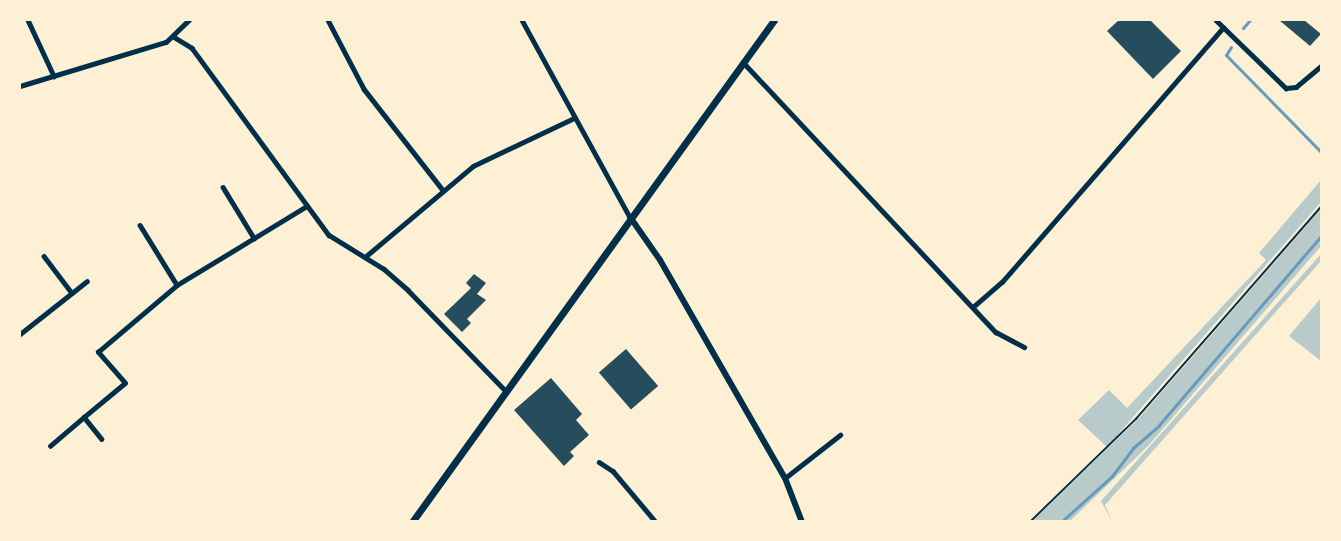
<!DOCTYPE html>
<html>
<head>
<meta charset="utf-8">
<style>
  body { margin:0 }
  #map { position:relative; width:1341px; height:541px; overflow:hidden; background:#fdf0d5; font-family:"Fira Sans",sans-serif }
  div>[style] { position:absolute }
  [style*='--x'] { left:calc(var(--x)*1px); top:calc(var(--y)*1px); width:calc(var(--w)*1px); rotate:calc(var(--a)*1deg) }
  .green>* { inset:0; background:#b9caca }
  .stream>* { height:3px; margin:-1.5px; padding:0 1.5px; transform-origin:1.5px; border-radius:1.5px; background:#669bbc }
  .building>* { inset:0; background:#264d5e; transform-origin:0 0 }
  .path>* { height:1.5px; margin:-0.75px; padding:0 0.75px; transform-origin:0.75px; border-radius:0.75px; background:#003049 }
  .minor>* { height:4.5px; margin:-2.25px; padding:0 2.25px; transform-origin:2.25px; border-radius:2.25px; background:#003049 }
  .tertiary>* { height:6px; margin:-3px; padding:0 3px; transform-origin:3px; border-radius:3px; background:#003049 }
  .secondary>* { height:7px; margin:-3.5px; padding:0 3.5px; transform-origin:3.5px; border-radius:3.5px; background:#003049 }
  span { translate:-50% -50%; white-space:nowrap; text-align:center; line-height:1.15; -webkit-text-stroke:5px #fdf0d5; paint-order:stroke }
  .frame { position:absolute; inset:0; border:21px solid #fdf0d5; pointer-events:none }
</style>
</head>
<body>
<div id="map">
  <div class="green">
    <i style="clip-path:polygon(1321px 180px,1321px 202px,1107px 447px,1078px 420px,1109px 390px,1127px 408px,1266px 260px,1259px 253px)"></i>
    <i style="clip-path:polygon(1321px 209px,1321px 246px,1148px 446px,1070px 521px,1033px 521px,1141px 416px)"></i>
    <i style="clip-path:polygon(1321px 254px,1321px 261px,1105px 505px,1112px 521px,1101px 501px)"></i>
    <i style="clip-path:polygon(1321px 298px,1321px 361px,1289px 336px)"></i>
  </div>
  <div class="stream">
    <i style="--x:1243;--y:28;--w:11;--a:-49"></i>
    <i style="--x:1231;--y:47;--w:9;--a:122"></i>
    <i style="--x:1226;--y:55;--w:137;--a:45.6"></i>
    <i style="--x:1061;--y:522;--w:69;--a:-42"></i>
    <i style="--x:1112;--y:476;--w:35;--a:-53"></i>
    <i style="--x:1133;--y:448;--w:35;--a:-41"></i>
    <i style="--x:1159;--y:425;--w:250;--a:-49.4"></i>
  </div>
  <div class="building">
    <i style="clip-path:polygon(1119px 20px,1150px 20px,1181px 51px,1153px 79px,1107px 31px)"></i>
    <i style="clip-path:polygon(1279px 20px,1304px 20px,1321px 34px,1310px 46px)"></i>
    <i style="clip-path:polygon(474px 274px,486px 283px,477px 294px,486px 300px,467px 319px,471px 323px,462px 332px,444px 314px,471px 288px,466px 283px)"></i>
    <i style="left:626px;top:349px;width:49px;height:36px;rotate:49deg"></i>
    <i style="clip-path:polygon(551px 378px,582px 414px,576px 420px,589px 435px,570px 452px,574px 456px,564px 466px,514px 410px)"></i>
  </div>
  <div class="path">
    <i style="--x:1030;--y:522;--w:148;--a:-44.2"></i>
    <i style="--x:1136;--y:419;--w:283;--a:-48.9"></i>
  </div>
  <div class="minor">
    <i style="--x:28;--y:20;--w:62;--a:65.1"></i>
    <i style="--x:328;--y:20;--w:78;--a:62.4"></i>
    <i style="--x:364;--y:89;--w:128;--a:52"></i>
    <i style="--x:522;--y:20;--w:225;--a:61.3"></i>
    <i style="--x:1216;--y:20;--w:98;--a:44.2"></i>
    <i style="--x:1286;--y:88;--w:10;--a:-6"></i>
    <i style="--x:1296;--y:87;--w:34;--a:-40"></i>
    <i style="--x:174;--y:37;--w:21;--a:31"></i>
    <i style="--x:192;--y:48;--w:232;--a:53.8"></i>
    <i style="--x:329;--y:235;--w:65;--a:31.7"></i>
    <i style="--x:384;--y:269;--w:32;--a:41"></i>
    <i style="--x:408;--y:290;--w:142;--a:45.9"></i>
    <i style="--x:743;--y:62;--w:370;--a:46.9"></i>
    <i style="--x:996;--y:332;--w:32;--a:28"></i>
    <i style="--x:20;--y:86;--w:152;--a:-16.8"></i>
    <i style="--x:166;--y:42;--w:32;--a:-44"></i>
    <i style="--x:223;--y:187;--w:60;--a:58.7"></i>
    <i style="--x:140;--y:225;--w:70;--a:58.3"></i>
    <i style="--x:44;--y:256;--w:46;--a:52.9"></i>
    <i style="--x:365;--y:257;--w:141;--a:-40.1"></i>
    <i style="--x:473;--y:166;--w:112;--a:-25.4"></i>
    <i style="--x:973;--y:307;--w:38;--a:-41"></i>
    <i style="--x:1002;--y:282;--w:337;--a:-49"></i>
    <i style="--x:20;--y:334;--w:85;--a:-38.3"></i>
    <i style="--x:84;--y:417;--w:53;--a:-39.7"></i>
    <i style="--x:125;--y:383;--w:41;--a:-131.1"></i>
    <i style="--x:98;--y:352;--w:104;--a:-40.3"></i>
    <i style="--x:177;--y:285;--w:152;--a:-31.3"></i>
    <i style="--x:50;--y:446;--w:45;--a:-40.5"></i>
    <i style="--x:84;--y:417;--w:28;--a:51"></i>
    <i style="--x:599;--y:462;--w:17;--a:33"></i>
    <i style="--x:613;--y:471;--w:67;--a:49.9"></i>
    <i style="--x:785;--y:478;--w:70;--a:-38"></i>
  </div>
  <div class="tertiary">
    <i style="--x:630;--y:217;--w:52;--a:55.1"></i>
    <i style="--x:660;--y:260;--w:251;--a:60.2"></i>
    <i style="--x:785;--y:478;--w:47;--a:68.9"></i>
  </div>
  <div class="secondary">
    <i style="--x:412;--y:522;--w:619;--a:-54.2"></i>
  </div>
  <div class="frame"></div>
</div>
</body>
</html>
